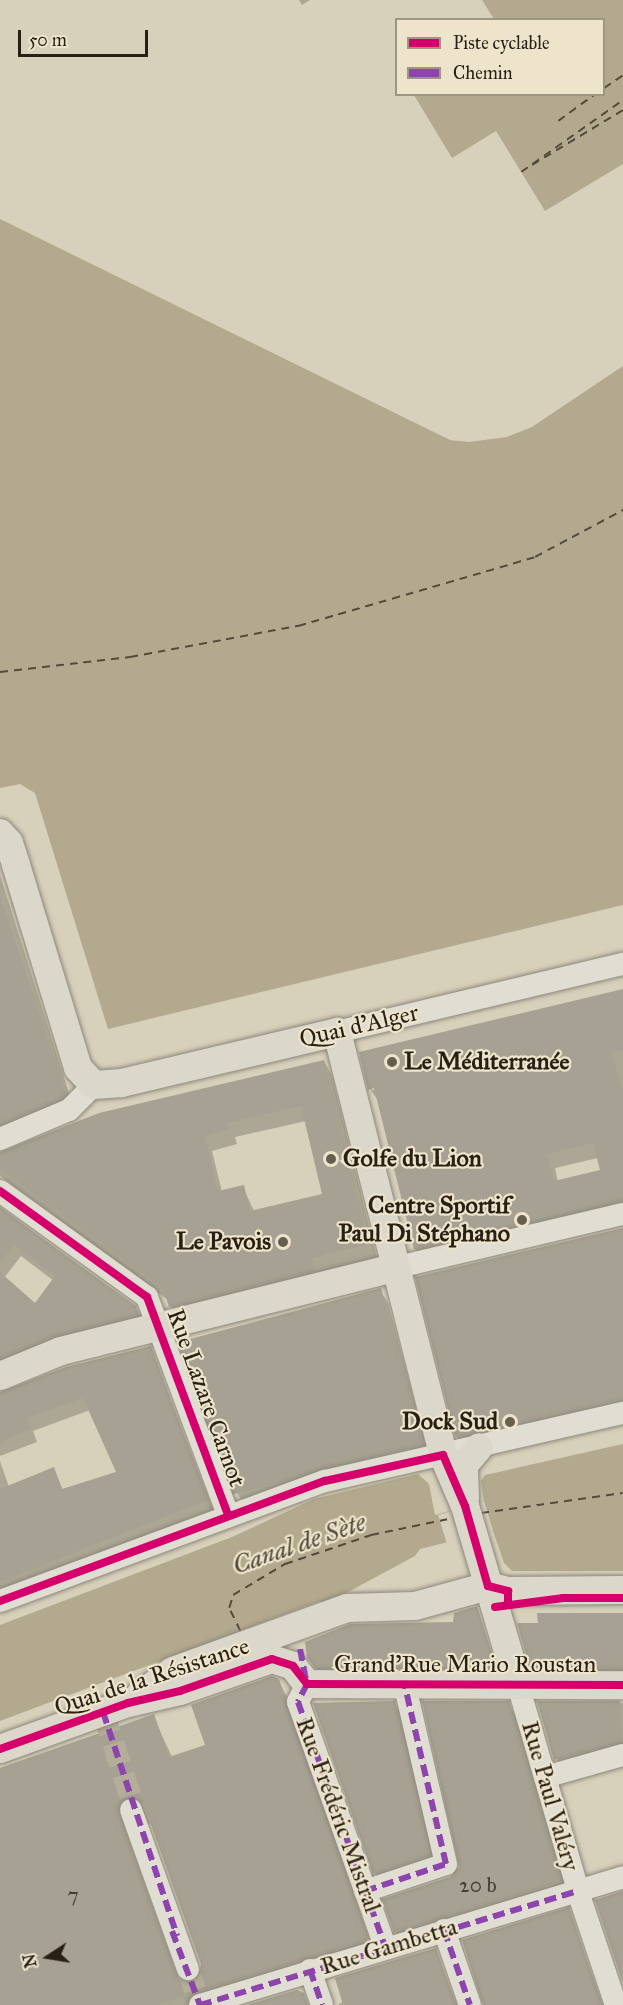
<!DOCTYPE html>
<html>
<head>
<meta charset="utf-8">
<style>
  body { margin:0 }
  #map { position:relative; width:623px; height:2005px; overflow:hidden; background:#d7d0bb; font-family:"IM FELL Great Primer",serif }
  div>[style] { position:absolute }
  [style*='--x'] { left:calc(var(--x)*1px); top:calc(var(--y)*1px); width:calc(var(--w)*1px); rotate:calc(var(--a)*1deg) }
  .water>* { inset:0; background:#b3a98e }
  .pier>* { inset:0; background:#d7d0bb; transform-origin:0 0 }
  .shadow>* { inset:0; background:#0003 }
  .ferry>* { height:1.5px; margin-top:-0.75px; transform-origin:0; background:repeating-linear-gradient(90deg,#544a39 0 8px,transparent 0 14px) }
  .building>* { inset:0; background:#a6a192; transform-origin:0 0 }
  .minor-tunnel>* { height:22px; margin-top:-11px; transform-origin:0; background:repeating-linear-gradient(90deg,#b4ad9a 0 22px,transparent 0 33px) }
  .roads { filter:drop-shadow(0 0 2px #8c877a) drop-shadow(0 0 2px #8c877a) }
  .minor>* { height:22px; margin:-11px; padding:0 11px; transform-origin:11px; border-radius:11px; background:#e0ddd2 }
  .major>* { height:28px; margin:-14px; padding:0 14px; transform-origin:14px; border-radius:14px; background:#dbd7ca }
  .quiet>* { height:6px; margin-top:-3px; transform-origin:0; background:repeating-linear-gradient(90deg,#8e44ad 0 12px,transparent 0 18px) }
  .cycleway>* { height:8px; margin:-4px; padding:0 4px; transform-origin:4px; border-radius:4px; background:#d6006c }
  .dots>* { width:16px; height:16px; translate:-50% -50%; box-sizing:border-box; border:3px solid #ede4cb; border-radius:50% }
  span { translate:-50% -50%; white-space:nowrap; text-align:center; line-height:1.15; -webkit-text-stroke:4.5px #ede4cb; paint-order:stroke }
  .number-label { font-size:21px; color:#484034 }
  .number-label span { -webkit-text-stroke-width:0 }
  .street-label { font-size:24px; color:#292015 }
  .poi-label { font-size:24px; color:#292015; font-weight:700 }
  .left { translate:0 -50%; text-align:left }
  .right { translate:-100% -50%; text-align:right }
  .water-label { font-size:26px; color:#544a39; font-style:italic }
  .legend { position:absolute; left:395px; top:18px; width:210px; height:78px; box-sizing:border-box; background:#ede4cb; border:2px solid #9f9682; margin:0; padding:8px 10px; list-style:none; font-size:18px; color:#292015 }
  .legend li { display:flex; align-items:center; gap:12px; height:30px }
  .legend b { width:30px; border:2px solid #9f9682 }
  .north { position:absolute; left:18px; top:1927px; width:60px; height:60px; -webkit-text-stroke:4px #ede4cb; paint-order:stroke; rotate:258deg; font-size:16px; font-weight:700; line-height:24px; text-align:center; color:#292015 }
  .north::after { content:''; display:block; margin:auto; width:21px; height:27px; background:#292015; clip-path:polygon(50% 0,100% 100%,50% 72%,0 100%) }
  .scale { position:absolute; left:18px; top:30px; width:130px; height:27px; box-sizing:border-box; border:3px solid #292015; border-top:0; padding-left:8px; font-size:18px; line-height:21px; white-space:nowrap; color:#292015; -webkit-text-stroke:4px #ede4cb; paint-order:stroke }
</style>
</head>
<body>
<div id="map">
  <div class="water">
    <i style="clip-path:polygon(482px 0,623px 0,623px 164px,545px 211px,496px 131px,452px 158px,414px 95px,604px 94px,604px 20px,494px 19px)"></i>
    <i style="clip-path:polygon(0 219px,450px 440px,469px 442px,507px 437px,532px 427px,623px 366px,623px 905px,108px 1029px,35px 793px,20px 784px,0 788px)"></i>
    <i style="clip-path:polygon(623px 1444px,623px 1571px,512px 1571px,504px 1563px,493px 1531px,420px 1549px,415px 1556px,324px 1605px,320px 1601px,0 1721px,0 1625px,232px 1537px,314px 1499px,418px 1474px,429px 1484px,435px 1515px,484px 1501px,481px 1481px,485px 1475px)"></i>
  </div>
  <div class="pier">
    <i style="left:484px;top:1501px;width:31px;height:48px;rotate:73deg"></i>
  </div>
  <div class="shadow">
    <i style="clip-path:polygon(299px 0,310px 0,302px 5px)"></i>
    <i style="clip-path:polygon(0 875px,74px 1109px,0 1144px)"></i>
    <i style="clip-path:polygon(evenodd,623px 991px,623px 1216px,424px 1263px,415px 1249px,380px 1103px,370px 1089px,361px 1053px,623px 991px,381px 1085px,382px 1088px,372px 1090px,372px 1087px,381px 1085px,623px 991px,598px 1158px,601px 1171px,558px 1182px,555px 1168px,598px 1158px)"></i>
    <i style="clip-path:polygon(evenodd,324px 1061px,332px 1076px,377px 1259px,179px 1321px,168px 1300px,0 1176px,0 1155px,324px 1061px,306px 1121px,324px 1195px,254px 1211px,243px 1187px,222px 1192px,212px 1151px,237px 1144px,235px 1137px,306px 1121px)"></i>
    <i style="clip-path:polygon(evenodd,0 1207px,135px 1307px,142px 1319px,0 1373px,0 1207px,21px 1256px,54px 1281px,35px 1305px,4px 1278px,21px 1256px)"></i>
    <i style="clip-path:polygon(623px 1229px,623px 1413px,465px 1450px,457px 1436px,417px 1278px)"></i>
    <i style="clip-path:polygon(380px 1290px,388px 1303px,429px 1456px,242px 1501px,234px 1488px)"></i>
    <i style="clip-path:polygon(150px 1347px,214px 1512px,0 1596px,0 1461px,9px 1487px,53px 1469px,63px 1490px,118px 1472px,90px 1410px,33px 1431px,37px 1442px,0 1456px,0 1392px)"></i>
    <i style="clip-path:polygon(477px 1608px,500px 1677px,322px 1676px,314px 1666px,455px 1623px)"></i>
    <i style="clip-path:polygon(623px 1615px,623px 1680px,539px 1680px,532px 1668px,540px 1624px)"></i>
    <i style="clip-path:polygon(evenodd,278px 1680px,286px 1695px,375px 1955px,209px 2005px,0 2005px,0 1769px,153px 1716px,172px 1757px,207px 1746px,278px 1680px,144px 1811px,149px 1816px,202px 1964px,199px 1979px,185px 1984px,179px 1979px,126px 1831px,125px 1822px,134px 1812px,144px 1811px)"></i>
    <i style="clip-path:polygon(394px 1702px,404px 1720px,439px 1872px,385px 1890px,375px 1873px)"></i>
    <i style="clip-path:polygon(508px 1703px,515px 1715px,567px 1893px,403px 1944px,395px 1932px,461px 1867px)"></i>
    <i style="clip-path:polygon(539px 1703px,623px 1703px,623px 1755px,562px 1772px)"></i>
    <i style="clip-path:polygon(568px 1909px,603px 2005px,483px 2005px)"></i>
    <i style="clip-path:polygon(435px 1950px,457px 2005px,339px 2005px,339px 2004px)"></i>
  </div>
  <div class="ferry">
    <i style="--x:604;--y:88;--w:23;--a:-34"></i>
    <i style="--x:558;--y:121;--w:46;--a:-36.1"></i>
    <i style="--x:532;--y:165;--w:106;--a:-31.1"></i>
    <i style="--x:521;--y:172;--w:125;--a:-35.2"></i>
    <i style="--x:0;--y:672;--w:131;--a:-6.6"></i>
    <i style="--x:130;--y:657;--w:171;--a:-10.5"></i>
    <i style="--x:298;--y:626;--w:247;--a:-16.2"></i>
    <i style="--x:535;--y:557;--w:100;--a:-28.1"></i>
    <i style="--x:481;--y:1513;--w:143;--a:-8"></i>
    <i style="--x:240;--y:1631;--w:25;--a:-116"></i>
    <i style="--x:229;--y:1608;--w:14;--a:-73"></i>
    <i style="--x:233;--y:1595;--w:61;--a:-30.8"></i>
    <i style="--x:285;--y:1564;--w:91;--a:-18.6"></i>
    <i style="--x:371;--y:1535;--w:84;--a:-11.7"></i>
  </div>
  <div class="building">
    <i style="clip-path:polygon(0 896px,66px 1093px,61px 1099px,0 1124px)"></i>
    <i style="clip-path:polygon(evenodd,623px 989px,623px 1051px,611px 1052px,623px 1090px,623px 1201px,414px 1249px,374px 1088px,368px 1090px,359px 1052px,623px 989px,593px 1143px,600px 1170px,554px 1181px,547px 1154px,593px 1143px)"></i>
    <i style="clip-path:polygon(evenodd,324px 1060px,369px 1244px,312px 1258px,315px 1271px,169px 1307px,163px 1288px,0 1169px,0 1152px,99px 1113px,324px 1060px,301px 1106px,322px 1194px,250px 1211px,244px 1185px,218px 1191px,205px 1136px,229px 1129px,227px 1123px,301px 1106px)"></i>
    <i style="clip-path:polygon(0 1208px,136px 1306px,139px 1315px,57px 1335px,0 1358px,0 1272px,35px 1303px,55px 1276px,14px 1245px,0 1263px)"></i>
    <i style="clip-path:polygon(623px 1228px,623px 1398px,455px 1436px,415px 1277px)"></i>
    <i style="left:381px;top:1288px;width:161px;height:210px;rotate:75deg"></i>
    <i style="clip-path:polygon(151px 1346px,208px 1500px,0 1582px,0 1489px,54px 1467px,62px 1489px,116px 1472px,83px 1398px,27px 1418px,31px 1429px,0 1442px,0 1392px,66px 1367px)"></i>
    <i style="clip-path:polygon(477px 1606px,496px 1668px,315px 1668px,307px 1657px,305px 1642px,350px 1624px,453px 1622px,454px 1613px)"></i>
    <i style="clip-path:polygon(537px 1613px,623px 1613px,623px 1668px,530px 1668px,517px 1623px,538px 1623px)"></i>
    <i style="clip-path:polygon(evenodd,272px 1676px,279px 1679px,368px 1940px,196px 1992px,187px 2005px,183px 1997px,158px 2005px,0 2005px,0 1768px,154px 1714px,169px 1757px,205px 1745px,191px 1705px,272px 1676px,134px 1797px,144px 1805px,201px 1964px,199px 1977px,192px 1982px,180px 1980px,175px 1974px,118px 1815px,121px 1801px,134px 1797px)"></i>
    <i style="clip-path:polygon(395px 1701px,430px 1855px,373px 1874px,313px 1703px)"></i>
    <i style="clip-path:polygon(422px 1701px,509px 1701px,561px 1881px,394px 1932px,382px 1899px,450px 1877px,459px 1867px)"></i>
    <i style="clip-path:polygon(537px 1701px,620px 1701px,623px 1742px,554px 1760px)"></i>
    <i style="clip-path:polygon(623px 1891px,623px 1983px,595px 1900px)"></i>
    <i style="clip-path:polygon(569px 1907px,602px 2005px,483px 2005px,462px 1940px)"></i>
    <i style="clip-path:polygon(436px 1948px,456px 2005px,343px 2005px,335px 1978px)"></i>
    <i style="clip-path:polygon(297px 1990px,304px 1993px,308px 2005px,247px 2005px)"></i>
  </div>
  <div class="minor-tunnel">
    <i style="--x:103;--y:1712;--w:122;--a:71.9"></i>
    <i style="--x:188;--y:1969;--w:38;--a:72"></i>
  </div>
  <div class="roads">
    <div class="minor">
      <i style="--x:337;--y:1032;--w:294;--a:-13.4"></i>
      <i style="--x:0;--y:1139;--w:75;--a:-22.8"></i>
      <i style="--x:69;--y:1110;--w:35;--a:-45"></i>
      <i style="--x:0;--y:1191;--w:181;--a:35.8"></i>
      <i style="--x:147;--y:1297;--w:233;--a:69.6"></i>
      <i style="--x:394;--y:1268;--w:235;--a:-13.3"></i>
      <i style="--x:0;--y:1601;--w:346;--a:-20.3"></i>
      <i style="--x:325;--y:1481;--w:306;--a:-12.9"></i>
      <i style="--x:307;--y:1684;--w:20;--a:117"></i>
      <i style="--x:298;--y:1702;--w:260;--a:70.4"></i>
      <i style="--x:518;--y:1685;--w:225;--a:73.7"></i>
      <i style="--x:581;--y:1901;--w:110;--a:71.4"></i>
      <i style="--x:545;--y:1777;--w:81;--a:-15.8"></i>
      <i style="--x:131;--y:1810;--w:169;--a:70.3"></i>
      <i style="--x:365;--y:1891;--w:85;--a:-18.4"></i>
      <i style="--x:446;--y:1864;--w:183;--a:-103"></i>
      <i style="--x:444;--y:1930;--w:79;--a:70.9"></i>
      <i style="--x:310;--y:1970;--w:37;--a:71"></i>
      <i style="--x:200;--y:2005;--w:442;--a:-16.8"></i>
    </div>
    <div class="major">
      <i style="--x:0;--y:833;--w:13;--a:48"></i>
      <i style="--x:9;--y:843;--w:23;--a:72"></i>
      <i style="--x:16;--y:865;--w:212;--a:73"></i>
      <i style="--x:78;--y:1068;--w:23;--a:47"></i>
      <i style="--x:94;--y:1085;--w:28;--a:-4"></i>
      <i style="--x:122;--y:1083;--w:221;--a:-13.3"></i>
      <i style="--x:337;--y:1032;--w:436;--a:75.9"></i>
      <i style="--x:443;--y:1455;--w:56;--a:66.7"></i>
      <i style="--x:465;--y:1506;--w:187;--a:73.5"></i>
      <i style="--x:0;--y:1376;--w:66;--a:-22.3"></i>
      <i style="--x:61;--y:1351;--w:343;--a:-14"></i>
      <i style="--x:465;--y:1498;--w:33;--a:-92"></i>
      <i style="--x:464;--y:1465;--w:23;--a:-50"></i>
      <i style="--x:140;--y:1695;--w:41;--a:-36"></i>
      <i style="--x:173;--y:1671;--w:185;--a:-19.9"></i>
      <i style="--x:347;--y:1608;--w:68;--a:-1.7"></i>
      <i style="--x:415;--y:1606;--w:76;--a:-15.3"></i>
      <i style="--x:488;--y:1586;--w:21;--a:14"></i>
      <i style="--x:508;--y:1591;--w:115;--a:-0.5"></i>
      <i style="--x:0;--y:1749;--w:136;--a:-19.8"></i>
      <i style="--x:128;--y:1703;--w:53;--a:-13"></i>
      <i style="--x:180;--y:1691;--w:97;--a:-19.2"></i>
      <i style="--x:272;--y:1659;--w:22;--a:18"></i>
      <i style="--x:293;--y:1666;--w:23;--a:52"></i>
      <i style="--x:307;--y:1684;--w:316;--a:0.2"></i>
    </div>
  </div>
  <div class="quiet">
    <i style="--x:300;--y:1649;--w:36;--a:79"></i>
    <i style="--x:307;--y:1684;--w:20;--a:117"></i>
    <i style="--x:298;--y:1702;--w:260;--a:70.4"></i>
    <i style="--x:103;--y:1712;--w:236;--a:71.7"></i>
    <i style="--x:365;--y:1891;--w:85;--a:-18.4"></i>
    <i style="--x:446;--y:1864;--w:183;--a:-103"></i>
    <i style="--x:444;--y:1930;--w:79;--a:70.9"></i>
    <i style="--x:172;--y:1931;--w:79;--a:69.3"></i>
    <i style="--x:310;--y:1970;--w:37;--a:71"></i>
    <i style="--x:200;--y:2005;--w:395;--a:-16.8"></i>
  </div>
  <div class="cycleway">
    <i style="--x:0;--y:1191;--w:181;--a:35.8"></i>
    <i style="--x:147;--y:1297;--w:233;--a:69.6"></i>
    <i style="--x:0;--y:1601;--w:346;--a:-20.3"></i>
    <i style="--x:325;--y:1481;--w:121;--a:-12.4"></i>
    <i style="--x:443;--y:1455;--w:56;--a:66.7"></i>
    <i style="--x:465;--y:1506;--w:83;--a:74"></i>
    <i style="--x:488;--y:1586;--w:21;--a:14"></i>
    <i style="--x:508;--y:1591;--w:14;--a:90"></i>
    <i style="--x:495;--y:1607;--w:69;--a:-7.5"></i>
    <i style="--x:563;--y:1598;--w:60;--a:0"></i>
    <i style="--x:0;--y:1749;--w:136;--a:-19.8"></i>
    <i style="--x:128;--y:1703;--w:53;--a:-13"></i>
    <i style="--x:180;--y:1691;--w:97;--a:-19.2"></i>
    <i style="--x:272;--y:1659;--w:22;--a:18"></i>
    <i style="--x:293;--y:1666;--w:23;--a:52"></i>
    <i style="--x:307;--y:1684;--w:316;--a:0.2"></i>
  </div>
  <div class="dots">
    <i style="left:392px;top:1062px;background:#665e4f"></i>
    <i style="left:331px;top:1159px;background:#665e4f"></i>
    <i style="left:522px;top:1220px;background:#665e4f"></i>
    <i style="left:283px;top:1242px;background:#665e4f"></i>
    <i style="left:510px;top:1422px;background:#665e4f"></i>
  </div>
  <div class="number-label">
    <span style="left:478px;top:1885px">20 b</span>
    <span style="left:73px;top:1895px">7</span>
  </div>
  <div class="street-label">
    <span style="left:359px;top:1026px;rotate:-13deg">Quai d'Alger</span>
    <span style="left:206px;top:1398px;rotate:70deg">Rue Lazare Carnot</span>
    <span style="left:465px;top:1665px">Grand'Rue Mario Roustan</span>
    <span style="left:152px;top:1677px;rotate:-18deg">Quai de la Résistance</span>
    <span style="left:550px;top:1796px;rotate:74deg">Rue Paul Valéry</span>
    <span style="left:338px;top:1815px;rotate:70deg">Rue Frédéric Mistral</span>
    <span style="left:389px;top:1947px;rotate:-17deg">Rue Gambetta</span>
  </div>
  <div class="poi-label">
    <span class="left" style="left:404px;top:1062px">Le Méditerranée</span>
    <span class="left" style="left:343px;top:1159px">Golfe du Lion</span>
    <span class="right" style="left:510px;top:1220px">Centre Sportif<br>Paul Di Stéphano</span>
    <span class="right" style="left:271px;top:1242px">Le Pavois</span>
    <span class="right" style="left:498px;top:1422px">Dock Sud</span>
  </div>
  <div class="water-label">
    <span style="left:299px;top:1544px;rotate:-19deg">Canal de Sète</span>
  </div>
  <ul class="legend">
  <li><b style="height:8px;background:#d6006c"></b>Piste cyclable</li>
  <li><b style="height:8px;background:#8e44ad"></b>Chemin</li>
  </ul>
  <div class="north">N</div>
  <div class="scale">50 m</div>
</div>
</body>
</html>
